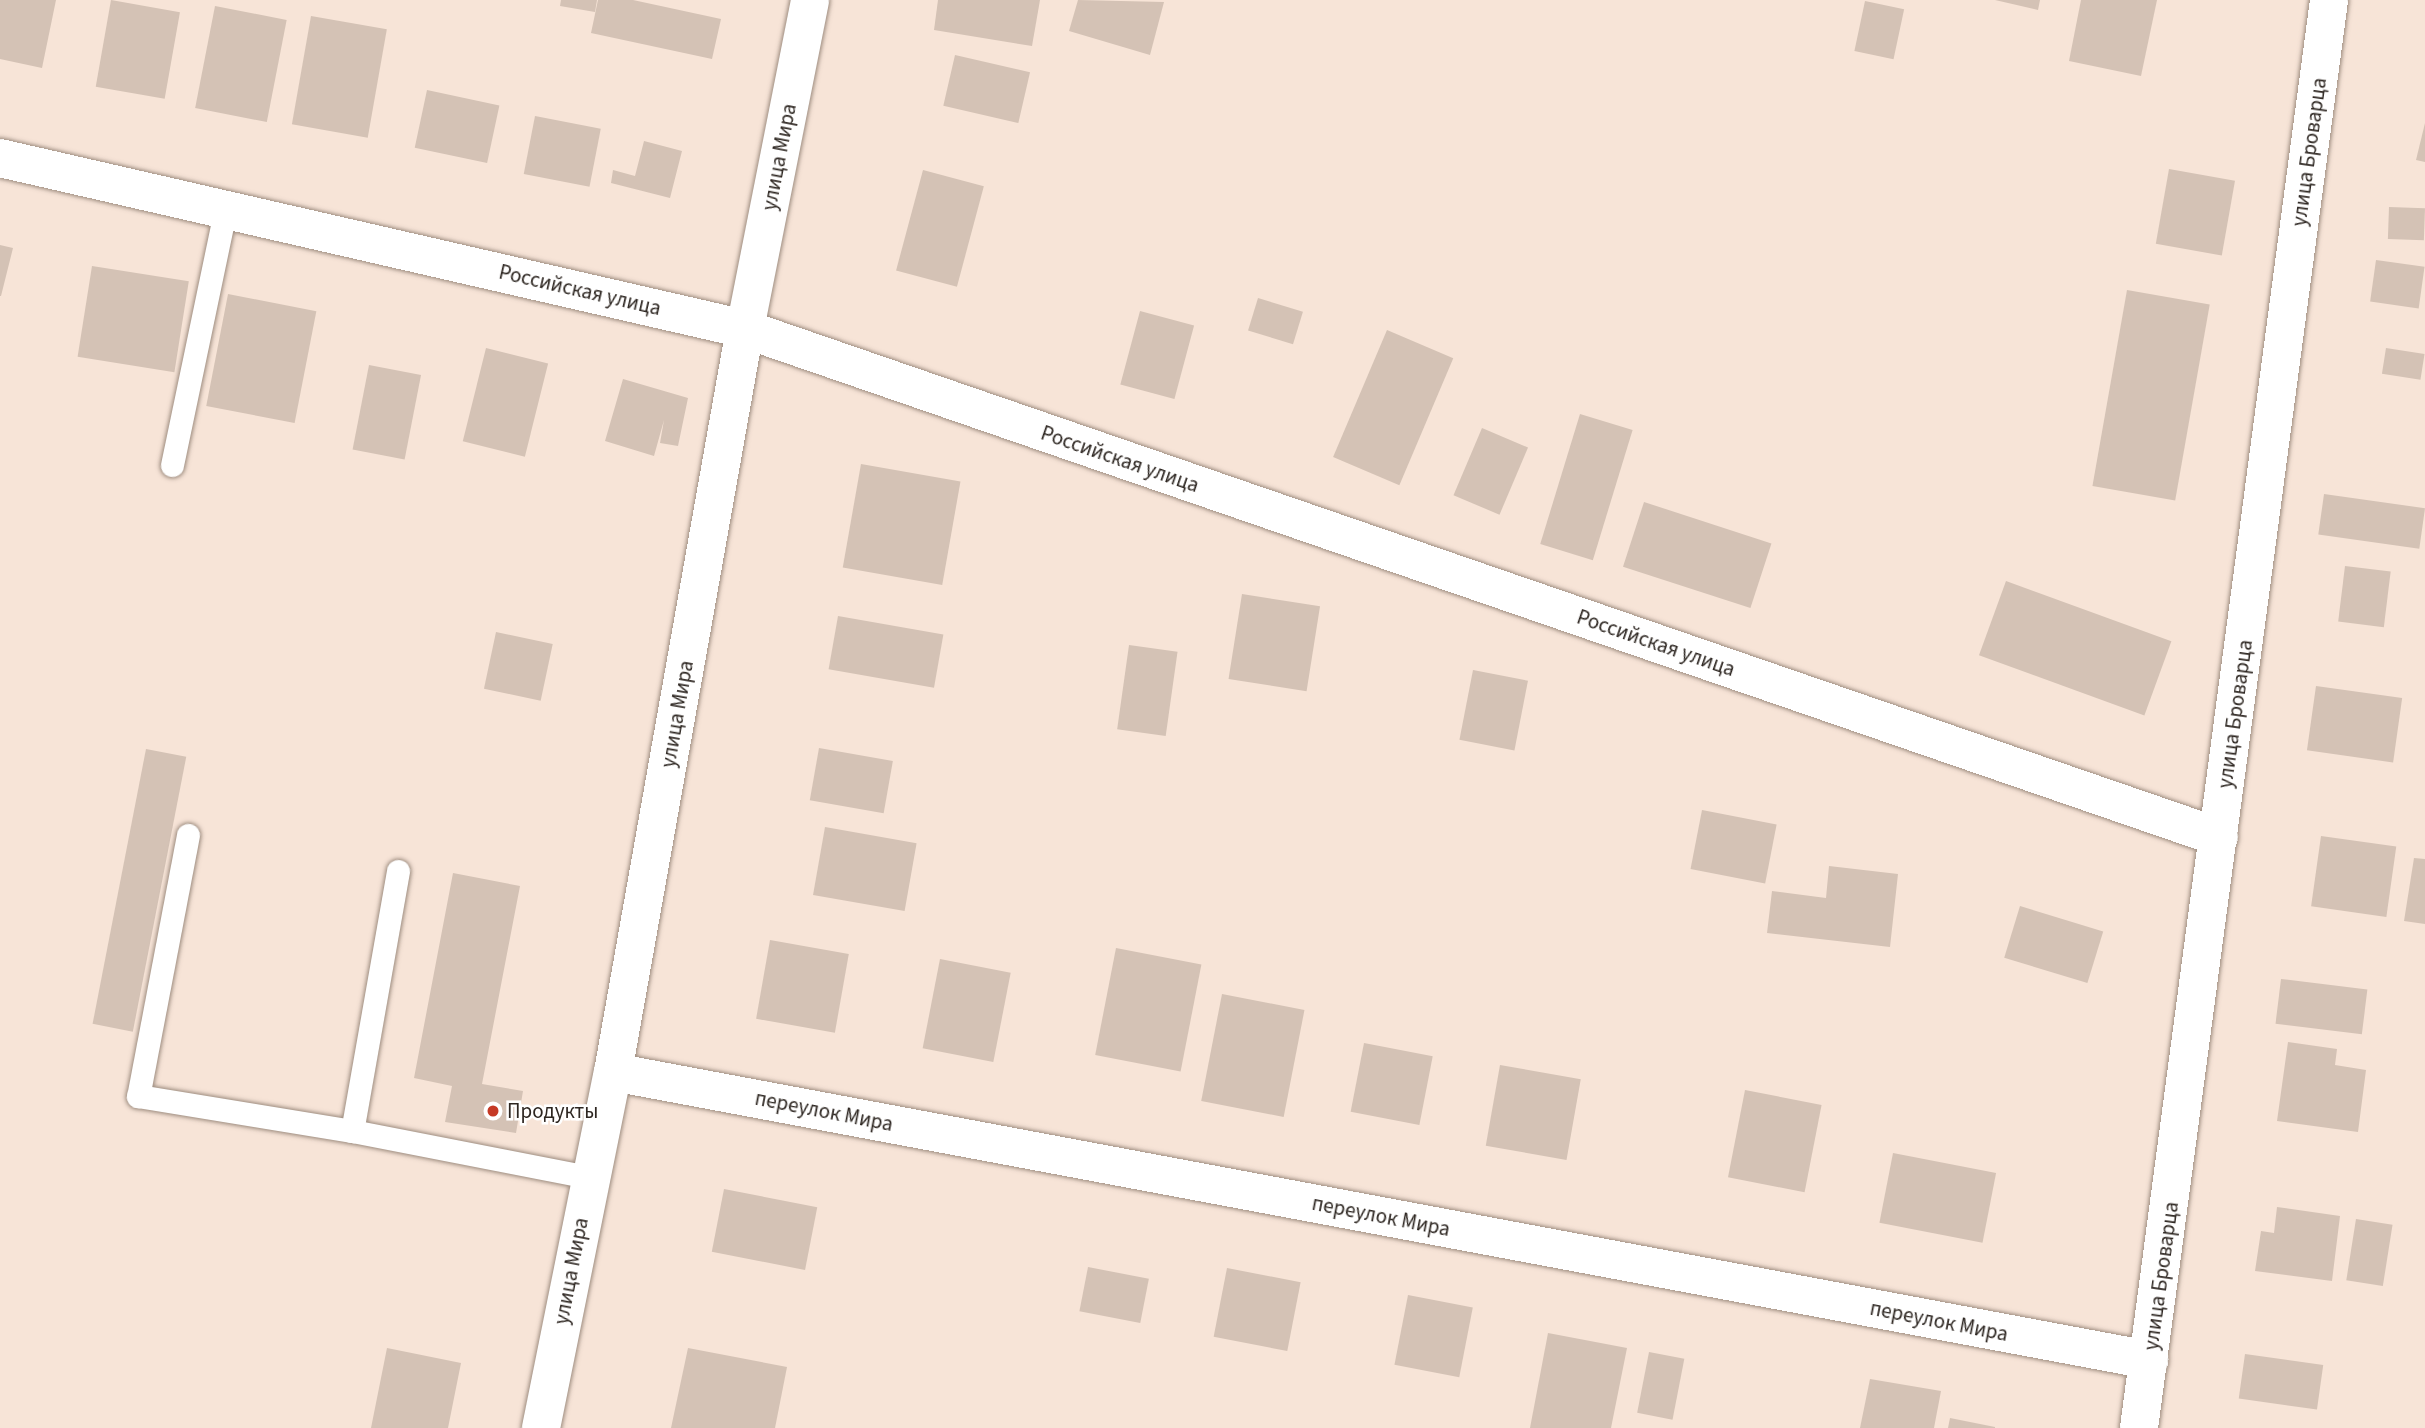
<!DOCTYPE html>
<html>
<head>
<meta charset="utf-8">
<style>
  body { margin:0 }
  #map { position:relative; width:2425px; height:1428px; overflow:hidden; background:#f7e4d7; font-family:"Source Sans 3",sans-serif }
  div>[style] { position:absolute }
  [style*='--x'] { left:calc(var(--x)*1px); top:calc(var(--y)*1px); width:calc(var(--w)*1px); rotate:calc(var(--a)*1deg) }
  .building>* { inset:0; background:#d4c2b5; transform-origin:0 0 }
  .roads { filter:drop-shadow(0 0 2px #9e8d80) drop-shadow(0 0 2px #9e8d80) }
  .service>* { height:23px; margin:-11.5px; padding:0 11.5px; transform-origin:11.5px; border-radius:11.5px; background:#fff }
  .minor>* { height:38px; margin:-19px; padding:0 19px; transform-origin:19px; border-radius:19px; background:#fff }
  .dots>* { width:19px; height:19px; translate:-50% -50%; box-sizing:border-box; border:4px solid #fff; border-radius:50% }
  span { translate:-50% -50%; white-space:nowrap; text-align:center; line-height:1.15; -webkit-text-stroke:5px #fff; paint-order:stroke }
  .street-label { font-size:21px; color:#2d2621 }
  .poi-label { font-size:21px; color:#2d2621 }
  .left { translate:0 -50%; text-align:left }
</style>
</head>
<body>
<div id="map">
  <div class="building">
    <i style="clip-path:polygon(0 0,56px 0,42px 68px,0 59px)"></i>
    <i style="left:111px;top:0;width:70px;height:88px;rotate:10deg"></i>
    <i style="clip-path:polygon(561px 0,597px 0,595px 12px,560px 6px)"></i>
    <i style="clip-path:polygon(598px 0,633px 0,721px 19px,712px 59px,591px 33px)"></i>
    <i style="clip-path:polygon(938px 0,1040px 0,1032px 46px,934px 30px)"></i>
    <i style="clip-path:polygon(1078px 0,1164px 2px,1150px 55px,1069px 31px)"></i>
    <i style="clip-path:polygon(1995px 0,2040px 0,2038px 10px)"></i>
    <i style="clip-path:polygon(2081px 0,2157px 0,2141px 76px,2069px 61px)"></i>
    <i style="left:1865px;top:1px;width:40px;height:51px;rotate:12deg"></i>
    <i style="left:215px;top:6px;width:73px;height:104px;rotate:11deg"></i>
    <i style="left:311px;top:16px;width:77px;height:110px;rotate:10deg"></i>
    <i style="left:955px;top:55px;width:77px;height:52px;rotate:13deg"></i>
    <i style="left:427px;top:90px;width:74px;height:59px;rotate:12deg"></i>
    <i style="left:535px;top:116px;width:67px;height:59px;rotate:11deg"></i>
    <i style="clip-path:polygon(2425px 123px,2425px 162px,2416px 160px)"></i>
    <i style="clip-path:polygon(644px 141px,682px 151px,670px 198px,611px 183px,613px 170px,635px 176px)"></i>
    <i style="left:2169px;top:169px;width:67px;height:76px;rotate:10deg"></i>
    <i style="left:923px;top:170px;width:63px;height:104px;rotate:15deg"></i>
    <i style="left:2389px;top:207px;width:36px;height:32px;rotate:2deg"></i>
    <i style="clip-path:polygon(0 245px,13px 248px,1px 296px,0 296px)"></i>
    <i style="left:2376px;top:260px;width:49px;height:42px;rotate:8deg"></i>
    <i style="left:92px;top:266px;width:98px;height:92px;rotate:9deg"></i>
    <i style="left:2127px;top:290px;width:84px;height:199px;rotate:10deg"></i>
    <i style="left:228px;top:294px;width:90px;height:114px;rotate:11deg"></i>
    <i style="left:1258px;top:298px;width:47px;height:34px;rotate:17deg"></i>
    <i style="left:1140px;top:311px;width:56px;height:76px;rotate:15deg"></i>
    <i style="left:1387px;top:330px;width:72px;height:138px;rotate:23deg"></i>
    <i style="left:486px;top:348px;width:64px;height:96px;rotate:14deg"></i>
    <i style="left:2386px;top:348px;width:39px;height:26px;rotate:9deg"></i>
    <i style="left:369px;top:365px;width:53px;height:86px;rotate:11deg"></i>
    <i style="clip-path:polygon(623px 379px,688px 398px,678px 446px,660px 443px,664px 420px,654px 456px,605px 441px)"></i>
    <i style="left:1580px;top:414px;width:55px;height:136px;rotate:17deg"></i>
    <i style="left:1482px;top:428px;width:50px;height:73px;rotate:23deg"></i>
    <i style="left:861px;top:464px;width:101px;height:105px;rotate:10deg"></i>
    <i style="left:2324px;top:494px;width:102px;height:41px;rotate:8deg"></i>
    <i style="left:1644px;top:502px;width:134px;height:68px;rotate:18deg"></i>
    <i style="left:2345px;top:566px;width:46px;height:56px;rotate:7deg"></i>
    <i style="left:2006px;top:581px;width:176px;height:79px;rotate:20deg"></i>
    <i style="left:1242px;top:594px;width:79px;height:86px;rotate:9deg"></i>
    <i style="left:838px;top:616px;width:107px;height:54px;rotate:10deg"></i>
    <i style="left:496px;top:632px;width:58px;height:58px;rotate:12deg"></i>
    <i style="left:1129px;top:645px;width:49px;height:85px;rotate:8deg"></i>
    <i style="left:1473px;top:670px;width:56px;height:71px;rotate:11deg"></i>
    <i style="left:2316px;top:686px;width:87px;height:65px;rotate:8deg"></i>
    <i style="left:819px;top:748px;width:75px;height:53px;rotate:10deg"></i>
    <i style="left:146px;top:749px;width:41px;height:280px;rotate:11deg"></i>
    <i style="left:1702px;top:810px;width:76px;height:60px;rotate:11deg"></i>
    <i style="left:825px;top:827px;width:93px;height:69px;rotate:10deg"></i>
    <i style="left:2321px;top:836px;width:76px;height:71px;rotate:8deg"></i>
    <i style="clip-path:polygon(2414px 858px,2425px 859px,2425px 924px,2404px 921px)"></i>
    <i style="clip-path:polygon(1829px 866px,1898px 874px,1890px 947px,1767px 933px,1772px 891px,1826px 898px)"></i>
    <i style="clip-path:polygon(453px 873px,520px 886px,482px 1084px,523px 1091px,516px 1133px,445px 1122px,452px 1086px,414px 1078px)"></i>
    <i style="left:2020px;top:906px;width:87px;height:54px;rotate:17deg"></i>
    <i style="left:770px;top:940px;width:80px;height:80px;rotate:10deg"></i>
    <i style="left:1116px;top:948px;width:87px;height:109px;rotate:11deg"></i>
    <i style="left:940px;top:959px;width:72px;height:91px;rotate:11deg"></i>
    <i style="left:2281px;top:979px;width:87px;height:45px;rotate:7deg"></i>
    <i style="left:1222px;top:994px;width:84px;height:109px;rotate:11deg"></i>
    <i style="clip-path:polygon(2288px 1042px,2337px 1049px,2335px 1065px,2366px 1070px,2358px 1132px,2277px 1121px)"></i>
    <i style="left:1364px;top:1043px;width:70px;height:70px;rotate:11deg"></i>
    <i style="left:1500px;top:1065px;width:82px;height:82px;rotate:10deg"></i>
    <i style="left:1745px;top:1090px;width:78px;height:89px;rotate:11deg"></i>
    <i style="left:1893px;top:1153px;width:105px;height:71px;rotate:11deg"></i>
    <i style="left:724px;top:1189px;width:95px;height:64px;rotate:11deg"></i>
    <i style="clip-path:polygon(2277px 1207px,2340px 1216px,2332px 1281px,2255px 1271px,2261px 1231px,2274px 1233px)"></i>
    <i style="left:2356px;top:1219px;width:37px;height:62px;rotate:9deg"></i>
    <i style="left:1088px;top:1267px;width:62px;height:45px;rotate:11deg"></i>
    <i style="left:1227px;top:1268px;width:75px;height:70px;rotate:11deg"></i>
    <i style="left:1408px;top:1295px;width:66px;height:71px;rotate:11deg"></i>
    <i style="clip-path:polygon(1548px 1333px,1627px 1348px,1611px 1428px,1530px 1428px)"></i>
    <i style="clip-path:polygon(387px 1348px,461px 1363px,448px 1428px,371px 1428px)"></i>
    <i style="clip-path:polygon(688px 1348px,787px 1367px,775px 1428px,671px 1428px)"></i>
    <i style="left:1649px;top:1352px;width:36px;height:62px;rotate:11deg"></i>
    <i style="left:2245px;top:1354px;width:79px;height:45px;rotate:8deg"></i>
    <i style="clip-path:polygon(1870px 1379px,1941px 1391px,1934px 1428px,1860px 1428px)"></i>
    <i style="clip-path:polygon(1950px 1418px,1995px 1427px,1995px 1428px,1948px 1428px)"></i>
  </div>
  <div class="roads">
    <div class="service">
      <i style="--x:172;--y:465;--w:264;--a:-78.2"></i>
      <i style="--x:188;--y:835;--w:266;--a:100.8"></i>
      <i style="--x:138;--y:1096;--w:217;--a:9.3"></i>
      <i style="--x:398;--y:871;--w:264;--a:100"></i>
      <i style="--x:352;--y:1131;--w:241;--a:11"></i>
    </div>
    <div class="minor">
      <i style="--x:0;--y:158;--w:764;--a:12.93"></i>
      <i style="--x:745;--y:329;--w:1559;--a:19.02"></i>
      <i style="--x:613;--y:1072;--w:1563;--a:10.62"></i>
      <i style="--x:541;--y:1428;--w:363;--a:-78.6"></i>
      <i style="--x:613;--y:1072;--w:755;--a:-79.93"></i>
      <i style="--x:745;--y:329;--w:335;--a:-78.8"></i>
      <i style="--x:2139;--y:1428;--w:1441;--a:-82.42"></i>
    </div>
  </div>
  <div class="dots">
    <i style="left:493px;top:1111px;background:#c53925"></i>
  </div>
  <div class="street-label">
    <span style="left:2309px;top:152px;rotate:-82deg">улица Броварца</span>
    <span style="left:779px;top:157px;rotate:-79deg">улица Мира</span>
    <span style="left:580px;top:290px;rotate:13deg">Российская улица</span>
    <span style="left:1120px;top:459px;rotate:19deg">Российская улица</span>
    <span style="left:1656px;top:643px;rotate:19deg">Российская улица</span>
    <span style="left:677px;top:714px;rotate:-80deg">улица Мира</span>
    <span style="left:2235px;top:714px;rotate:-82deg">улица Броварца</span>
    <span style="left:824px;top:1111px;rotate:11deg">переулок Мира</span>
    <span style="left:1381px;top:1216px;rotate:11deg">переулок Мира</span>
    <span style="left:571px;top:1271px;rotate:-79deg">улица Мира</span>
    <span style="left:2161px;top:1276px;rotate:-82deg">улица Броварца</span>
    <span style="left:1939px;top:1321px;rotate:11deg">переулок Мира</span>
  </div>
  <div class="poi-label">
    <span class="left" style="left:507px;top:1111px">Продукты</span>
  </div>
</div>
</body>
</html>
